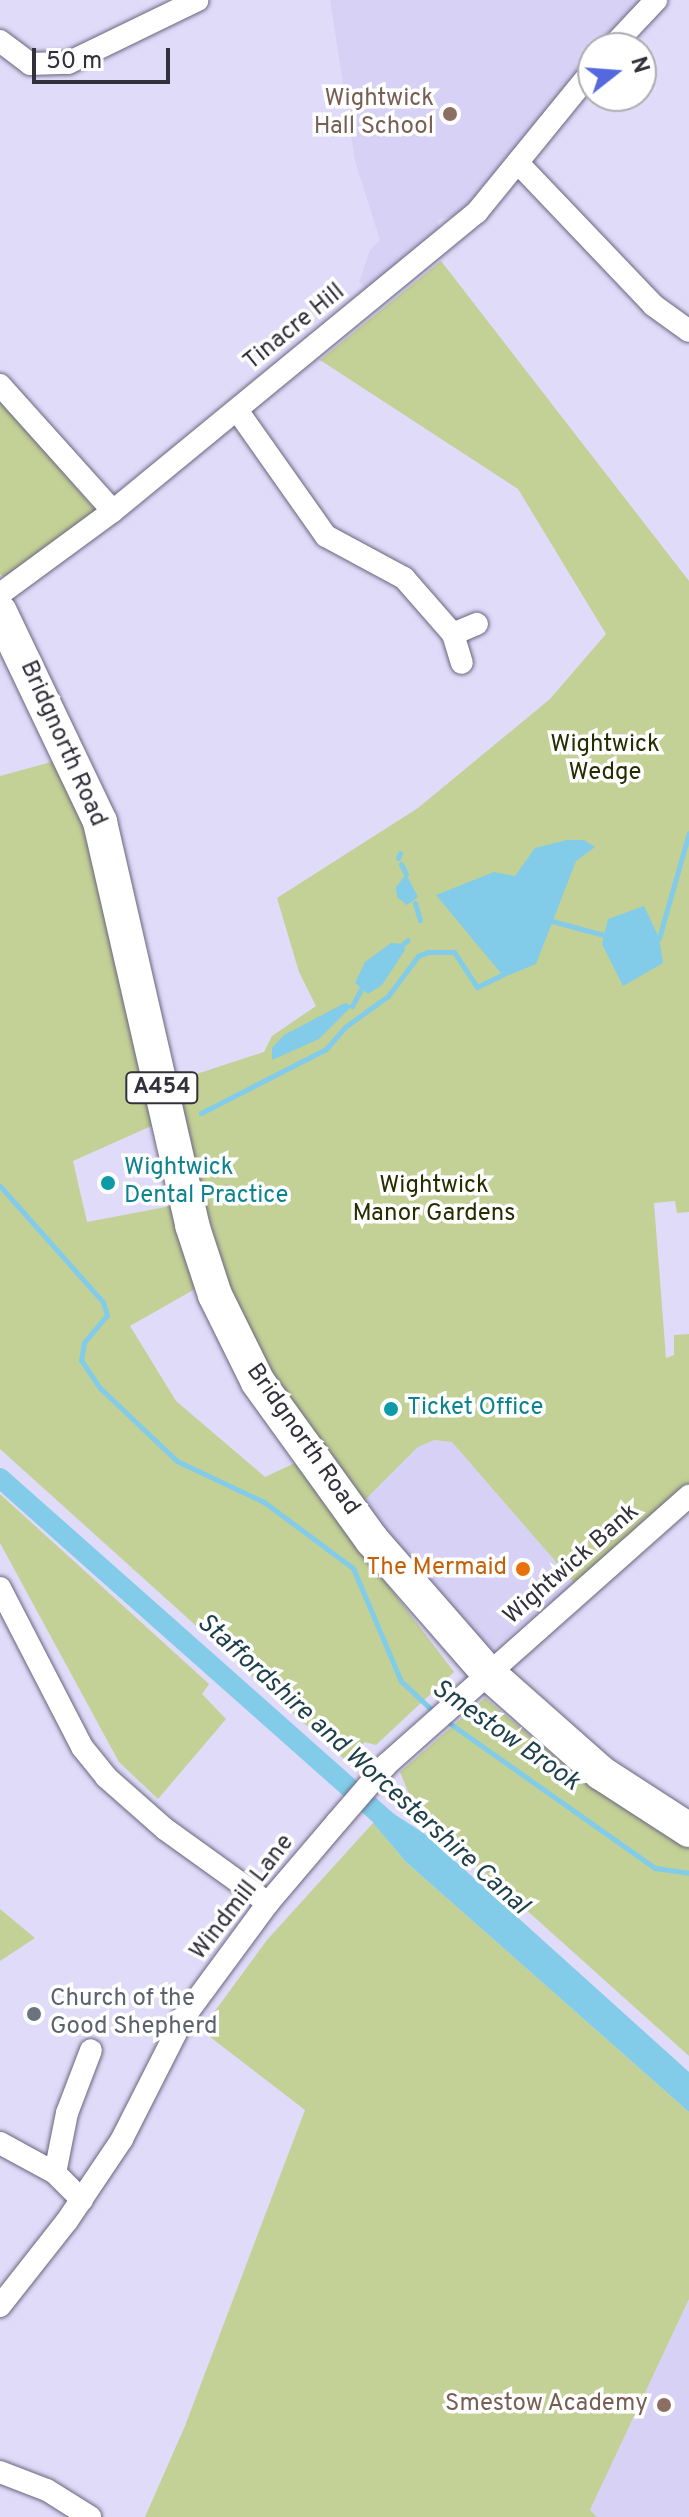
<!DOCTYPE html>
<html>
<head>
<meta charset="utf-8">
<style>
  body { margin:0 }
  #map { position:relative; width:689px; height:2517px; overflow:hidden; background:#e0dbf9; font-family:Overpass,sans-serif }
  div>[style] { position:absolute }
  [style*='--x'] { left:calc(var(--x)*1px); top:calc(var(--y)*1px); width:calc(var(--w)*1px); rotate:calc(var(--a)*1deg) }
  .built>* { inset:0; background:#d8d1f6 }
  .green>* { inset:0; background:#c3d096 }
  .water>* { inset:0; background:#82cce9 }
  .stream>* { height:5px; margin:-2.5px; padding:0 2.5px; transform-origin:2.5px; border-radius:2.5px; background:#82cce9 }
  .canal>* { height:20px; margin:-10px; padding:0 10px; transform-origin:10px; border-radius:10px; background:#82cce9 }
  .roads { filter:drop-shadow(0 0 2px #6a657f) drop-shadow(0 0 2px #6a657f) }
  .minor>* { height:22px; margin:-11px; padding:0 11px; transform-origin:11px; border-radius:11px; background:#fff }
  .highway>* { height:34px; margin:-17px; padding:0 17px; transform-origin:17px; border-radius:17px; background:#fff }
  .dots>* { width:22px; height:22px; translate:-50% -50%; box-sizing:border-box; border:4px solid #fff; border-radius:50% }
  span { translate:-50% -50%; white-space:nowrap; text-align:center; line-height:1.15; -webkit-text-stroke:7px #fff; paint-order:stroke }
  .shield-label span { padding:2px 6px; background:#fff; border:2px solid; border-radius:6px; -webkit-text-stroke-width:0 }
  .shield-label { font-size:22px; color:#32303b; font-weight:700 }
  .education-label { font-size:24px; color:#785e54 }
  .right { translate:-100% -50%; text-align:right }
  .street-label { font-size:24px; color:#32303b }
  .park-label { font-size:24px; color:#262e00 }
  .culture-label { font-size:24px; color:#0d838f }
  .left { translate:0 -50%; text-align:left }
  .food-label { font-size:24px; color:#c56008 }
  .worship-label { font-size:24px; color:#5b616d }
  .water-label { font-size:26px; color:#1d3f4c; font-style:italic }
  .north { position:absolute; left:577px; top:32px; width:80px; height:80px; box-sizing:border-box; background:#fff; border:2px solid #adacb1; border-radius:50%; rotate:73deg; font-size:22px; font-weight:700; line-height:32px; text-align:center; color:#32303b }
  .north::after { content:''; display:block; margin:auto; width:28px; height:36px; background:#5569df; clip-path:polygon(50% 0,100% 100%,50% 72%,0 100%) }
  .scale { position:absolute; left:32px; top:48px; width:138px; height:36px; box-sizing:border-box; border:4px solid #32303b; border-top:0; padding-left:10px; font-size:24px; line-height:28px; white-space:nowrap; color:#32303b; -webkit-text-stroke:6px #fff; paint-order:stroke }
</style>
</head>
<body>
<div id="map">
  <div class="built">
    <i style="clip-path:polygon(330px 0,650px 0,609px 48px,593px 48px,593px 67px,468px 213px,437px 220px,442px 235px,371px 292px,359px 282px,370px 250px,380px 240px,355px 161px)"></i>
    <i style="clip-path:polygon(434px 1440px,452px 1442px,576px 1585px,490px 1650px,360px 1505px,418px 1447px)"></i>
    <i style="clip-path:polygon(689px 2299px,689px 2517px,597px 2517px,590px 2510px)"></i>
  </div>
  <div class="green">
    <i style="clip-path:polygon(441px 261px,689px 581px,689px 1212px,677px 1213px,675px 1201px,654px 1203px,666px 1358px,674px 1355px,674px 1335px,689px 1334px,689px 1484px,576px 1585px,452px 1442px,434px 1440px,418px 1447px,360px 1505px,271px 1370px,230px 1288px,198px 1181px,178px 1080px,264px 1052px,272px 1036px,316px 1006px,299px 972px,277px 898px,418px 808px,550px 699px,606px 634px,518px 489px,320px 360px)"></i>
    <i style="clip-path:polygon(0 400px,98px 513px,8px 579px,0 574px)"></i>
    <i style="clip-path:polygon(55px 761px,79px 803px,158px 1123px,73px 1161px,87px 1222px,176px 1205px,195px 1289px,130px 1326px,176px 1401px,265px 1477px,295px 1463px,454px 1672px,376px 1745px,365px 1742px,344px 1759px,0 1449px,0 776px)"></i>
    <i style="clip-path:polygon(0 1494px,209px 1684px,202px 1694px,226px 1719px,158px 1799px,119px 1762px,0 1543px)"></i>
    <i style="clip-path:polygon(485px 1698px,584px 1781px,689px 1845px,689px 2056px,416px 1811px,400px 1772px)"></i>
    <i style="clip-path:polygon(373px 1823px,406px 1862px,689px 2112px,689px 2299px,590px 2510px,597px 2517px,145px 2517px,185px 2426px,305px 2110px,201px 2030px,267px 1940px)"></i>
    <i style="clip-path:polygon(0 1909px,35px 1938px,0 1961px)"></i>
  </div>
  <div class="water">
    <i style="clip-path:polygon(567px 840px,584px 840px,595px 847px,576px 861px,536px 964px,504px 977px,436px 895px,494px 872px,515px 876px,535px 848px)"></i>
    <i style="clip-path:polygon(406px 874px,418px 897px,407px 905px,397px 897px,396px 887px)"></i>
    <i style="clip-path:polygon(644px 906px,659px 938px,663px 963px,623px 986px,602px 944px,604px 935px,608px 919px)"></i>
    <i style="clip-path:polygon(391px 943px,403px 944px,405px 950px,382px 985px,368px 994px,355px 983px,365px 962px)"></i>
    <i style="clip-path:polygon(345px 1003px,352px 1006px,319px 1039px,272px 1060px,272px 1048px,284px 1035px)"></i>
    <i style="clip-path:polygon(380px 1805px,425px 1834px,689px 2072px,689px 2112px,406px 1862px,373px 1823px)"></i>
  </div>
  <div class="stream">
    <i style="--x:398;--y:858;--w:5;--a:-68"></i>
    <i style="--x:401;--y:864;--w:11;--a:63"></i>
    <i style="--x:415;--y:903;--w:18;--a:74"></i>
    <i style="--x:552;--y:921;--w:54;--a:15.1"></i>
    <i style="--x:659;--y:938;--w:109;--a:-74.1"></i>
    <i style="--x:403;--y:944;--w:6;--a:-39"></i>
    <i style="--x:352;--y:1006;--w:19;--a:-62"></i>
    <i style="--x:201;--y:1113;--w:140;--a:-27.1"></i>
    <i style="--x:326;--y:1049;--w:29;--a:-49"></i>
    <i style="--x:345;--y:1027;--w:53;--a:-35.8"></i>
    <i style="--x:388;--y:996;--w:50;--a:-53.1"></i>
    <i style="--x:418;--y:956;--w:11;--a:-22"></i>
    <i style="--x:428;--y:952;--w:26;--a:0"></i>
    <i style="--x:454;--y:952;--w:42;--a:56.7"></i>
    <i style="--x:477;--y:987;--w:28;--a:-26"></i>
    <i style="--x:0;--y:1186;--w:155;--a:48.4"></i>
    <i style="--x:103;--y:1302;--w:14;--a:73"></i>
    <i style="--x:107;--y:1315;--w:35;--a:130"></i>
    <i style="--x:84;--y:1342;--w:18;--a:99"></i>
    <i style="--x:81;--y:1360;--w:34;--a:56"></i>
    <i style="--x:100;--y:1388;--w:106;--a:43.5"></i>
    <i style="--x:177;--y:1461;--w:96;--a:25.2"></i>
    <i style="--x:264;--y:1502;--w:111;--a:36.6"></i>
    <i style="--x:353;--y:1568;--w:123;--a:67"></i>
    <i style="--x:401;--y:1681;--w:45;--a:43.2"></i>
    <i style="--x:445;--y:1720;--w:257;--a:35.2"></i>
    <i style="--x:655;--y:1868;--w:34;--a:8"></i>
  </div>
  <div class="canal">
    <i style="--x:0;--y:1478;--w:531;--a:41.56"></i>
  </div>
  <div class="roads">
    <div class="minor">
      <i style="--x:0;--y:41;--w:38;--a:37"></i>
      <i style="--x:30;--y:64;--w:38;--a:-2"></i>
      <i style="--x:68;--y:63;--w:144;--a:-25.9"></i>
      <i style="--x:611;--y:48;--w:66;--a:-46.8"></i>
      <i style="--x:518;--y:163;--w:196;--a:46.4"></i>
      <i style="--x:653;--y:305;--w:44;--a:35.8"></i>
      <i style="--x:0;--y:385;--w:169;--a:48.1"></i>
      <i style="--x:237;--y:410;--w:154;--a:54.8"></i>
      <i style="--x:326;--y:536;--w:89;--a:28.3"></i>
      <i style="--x:404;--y:578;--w:74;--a:48.8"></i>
      <i style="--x:453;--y:634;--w:30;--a:73"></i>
      <i style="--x:0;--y:594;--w:140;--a:-36.3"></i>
      <i style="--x:113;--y:511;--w:471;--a:-39.4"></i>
      <i style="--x:477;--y:212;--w:183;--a:-50.8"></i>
      <i style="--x:453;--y:634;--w:26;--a:-23"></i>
      <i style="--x:0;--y:1588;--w:179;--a:62.7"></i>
      <i style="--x:82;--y:1747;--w:38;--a:51"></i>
      <i style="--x:106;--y:1777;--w:79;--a:41.4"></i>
      <i style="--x:165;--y:1829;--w:127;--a:35.7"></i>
      <i style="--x:0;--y:2143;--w:63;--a:28.6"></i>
      <i style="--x:82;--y:2200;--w:38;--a:-135"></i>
      <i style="--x:55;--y:2173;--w:61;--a:-78.7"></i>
      <i style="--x:67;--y:2113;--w:67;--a:-69.1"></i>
      <i style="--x:0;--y:2306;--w:108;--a:-51.8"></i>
      <i style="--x:67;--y:2221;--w:99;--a:-56.1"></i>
      <i style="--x:122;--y:2139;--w:137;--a:-63.1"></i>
      <i style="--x:184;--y:2017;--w:142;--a:-53.6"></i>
      <i style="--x:268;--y:1903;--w:106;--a:-49.6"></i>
      <i style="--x:337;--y:1822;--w:77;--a:-49.2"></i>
      <i style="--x:387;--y:1764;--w:404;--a:-41.6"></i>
      <i style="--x:0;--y:2472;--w:50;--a:21"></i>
      <i style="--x:47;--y:2490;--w:51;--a:32.1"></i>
    </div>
    <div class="highway">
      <i style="--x:0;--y:612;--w:233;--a:64.5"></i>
      <i style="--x:100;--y:822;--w:413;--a:77.1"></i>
      <i style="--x:192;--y:1225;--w:74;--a:71.8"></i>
      <i style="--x:215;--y:1295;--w:97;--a:63.7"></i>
      <i style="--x:258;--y:1382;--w:195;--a:54.2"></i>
      <i style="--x:372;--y:1540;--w:175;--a:48.9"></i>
      <i style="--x:487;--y:1672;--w:152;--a:41.5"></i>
      <i style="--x:601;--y:1773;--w:105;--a:32.9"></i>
    </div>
  </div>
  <div class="dots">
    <i style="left:450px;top:114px;background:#8d6e63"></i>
    <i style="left:108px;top:1183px;background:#0f9aa8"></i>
    <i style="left:391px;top:1409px;background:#0f9aa8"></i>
    <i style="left:523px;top:1569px;background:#e8710a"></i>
    <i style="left:34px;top:2014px;background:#6b7280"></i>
    <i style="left:664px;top:2405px;background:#8d6e63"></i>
  </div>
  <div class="shield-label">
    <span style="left:162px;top:1088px">A454</span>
  </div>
  <div class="education-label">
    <span class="right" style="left:434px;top:114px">Wightwick<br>Hall School</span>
    <span class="right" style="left:648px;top:2405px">Smestow Academy</span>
  </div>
  <div class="street-label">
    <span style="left:295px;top:328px;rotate:-39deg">Tinacre Hill</span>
    <span style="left:62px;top:744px;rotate:66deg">Bridgnorth Road</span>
    <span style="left:302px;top:1440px;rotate:55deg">Bridgnorth Road</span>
    <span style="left:572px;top:1565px;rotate:-41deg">Wightwick Bank</span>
    <span style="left:243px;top:1898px;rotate:-52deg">Windmill Lane</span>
  </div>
  <div class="park-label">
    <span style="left:605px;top:760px">Wightwick<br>Wedge</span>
    <span style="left:434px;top:1201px">Wightwick<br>Manor Gardens</span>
  </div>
  <div class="culture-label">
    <span class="left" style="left:124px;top:1183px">Wightwick<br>Dental Practice</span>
    <span class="left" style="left:407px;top:1409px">Ticket Office</span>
  </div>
  <div class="food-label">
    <span class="right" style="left:507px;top:1569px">The Mermaid</span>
  </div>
  <div class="worship-label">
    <span class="left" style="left:50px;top:2014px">Church of the<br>Good Shepherd</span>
  </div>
  <div class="water-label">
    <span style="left:505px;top:1736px;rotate:35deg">Smestow Brook</span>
    <span style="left:362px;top:1765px;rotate:42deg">Staffordshire and Worcestershire Canal</span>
  </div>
  <div class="north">N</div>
  <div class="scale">50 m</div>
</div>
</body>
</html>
